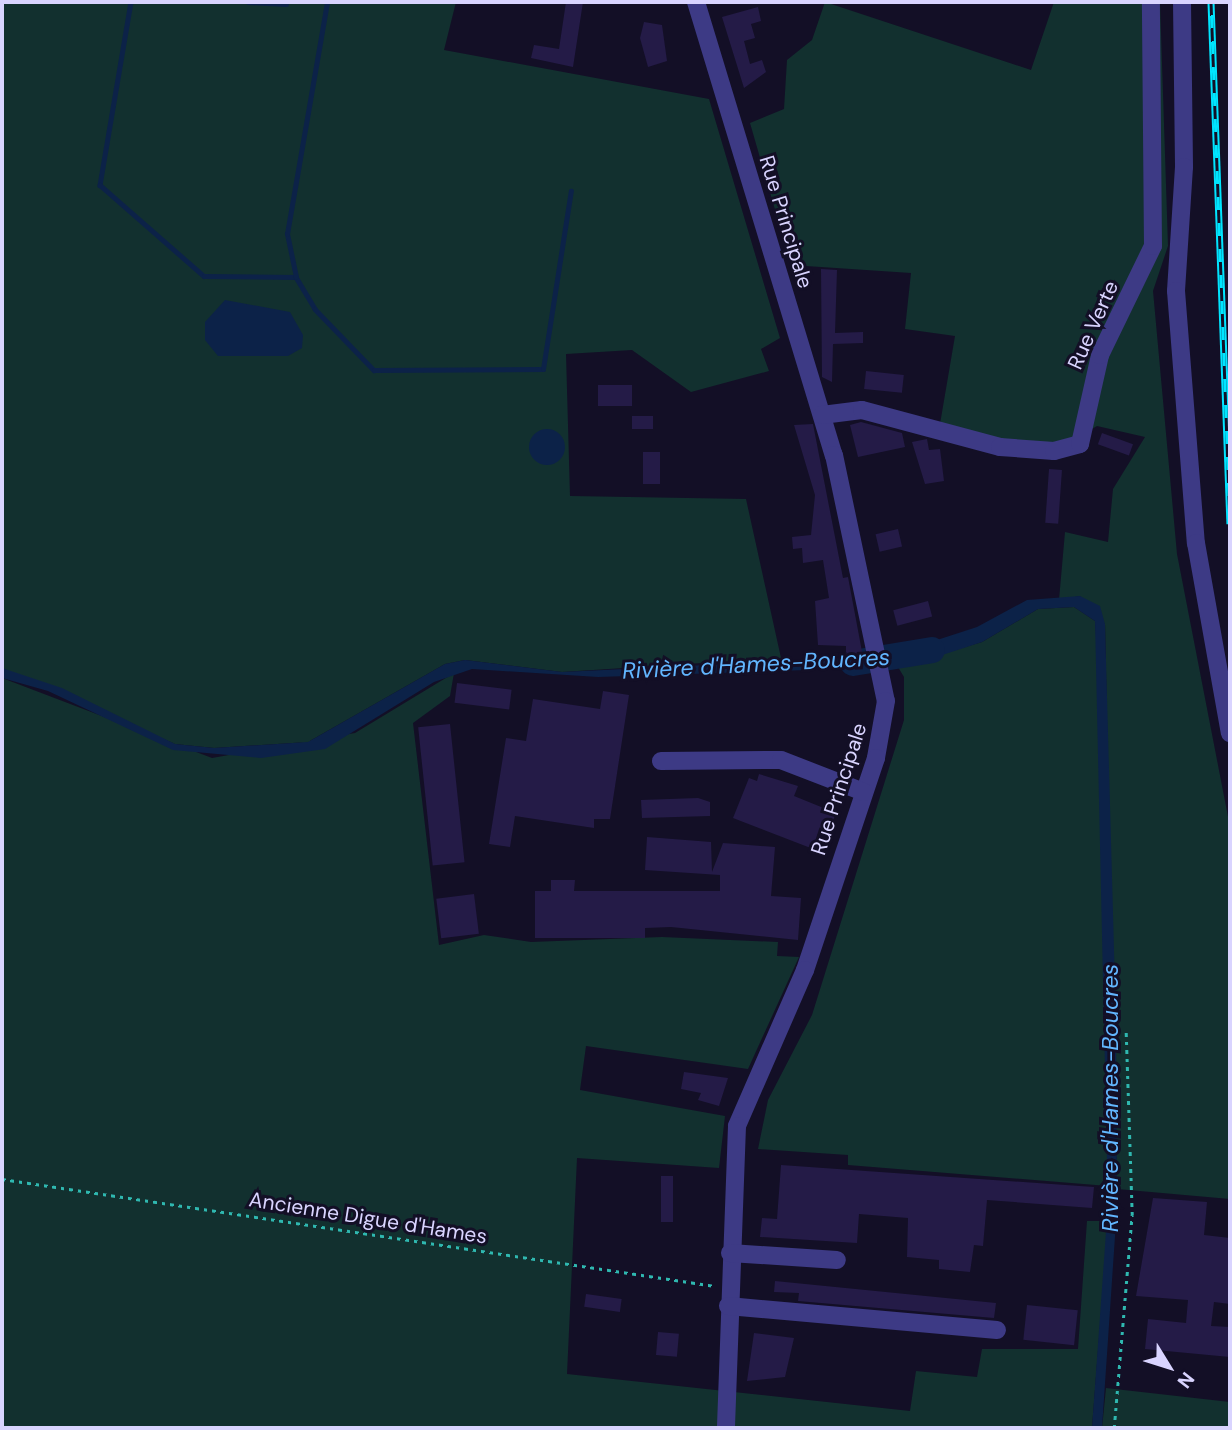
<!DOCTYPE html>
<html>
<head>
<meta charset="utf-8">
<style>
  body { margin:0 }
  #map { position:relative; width:1232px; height:1430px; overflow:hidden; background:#130f26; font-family:"DM Sans",sans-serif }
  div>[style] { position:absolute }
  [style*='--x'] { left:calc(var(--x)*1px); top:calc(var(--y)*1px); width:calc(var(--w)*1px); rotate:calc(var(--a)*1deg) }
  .green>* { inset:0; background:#12302f }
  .water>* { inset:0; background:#0c2248 }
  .round { border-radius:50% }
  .stream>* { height:4.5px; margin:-2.25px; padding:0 2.25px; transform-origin:2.25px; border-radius:2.25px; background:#0c2248 }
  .river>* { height:26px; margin:-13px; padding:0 13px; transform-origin:13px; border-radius:13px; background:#0c2248 }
  .building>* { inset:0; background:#241b47; transform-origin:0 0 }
  .path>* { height:2.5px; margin-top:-1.25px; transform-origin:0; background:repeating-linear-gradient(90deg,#2fb8b0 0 3.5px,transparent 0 8.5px) }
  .minor>* { height:18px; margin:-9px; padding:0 9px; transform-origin:9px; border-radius:9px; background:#3d3a85 }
  .rail>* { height:7px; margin-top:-3.5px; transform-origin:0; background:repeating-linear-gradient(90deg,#130f26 0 13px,#00e5ff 0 26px); box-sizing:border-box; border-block:2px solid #00e5ff }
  span { translate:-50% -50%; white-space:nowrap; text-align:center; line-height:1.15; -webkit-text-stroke:6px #130f26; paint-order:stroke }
  .street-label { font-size:21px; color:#d9d4ff }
  .water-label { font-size:23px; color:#62b6ff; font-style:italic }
  .frame { position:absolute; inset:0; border:4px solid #d9d4ff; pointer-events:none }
  .north { position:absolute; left:1134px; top:1332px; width:70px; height:70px; -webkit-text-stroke:5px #130f26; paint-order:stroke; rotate:128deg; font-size:19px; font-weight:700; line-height:28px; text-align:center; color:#d9d4ff }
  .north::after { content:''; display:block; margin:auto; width:24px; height:32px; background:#d9d4ff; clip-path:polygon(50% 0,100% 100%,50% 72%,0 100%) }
</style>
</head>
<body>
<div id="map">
  <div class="green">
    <i style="clip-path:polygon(2px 2px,456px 2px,444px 50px,709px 99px,780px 338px,761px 349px,769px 371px,691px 392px,632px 350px,566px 354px,570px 496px,746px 499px,781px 658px,562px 672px,465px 660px,445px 664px,308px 742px,214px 748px,175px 744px,2px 668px)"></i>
    <i style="clip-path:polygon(825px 2px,1031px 70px,1054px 2px,1160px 2px,1168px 246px,1153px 291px,1177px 554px,1230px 827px,1230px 1199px,1117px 1189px,1105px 624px,1080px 596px,1059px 600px,1065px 532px,1108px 542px,1113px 489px,1145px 437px,1097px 426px,1065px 445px,973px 438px,940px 424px,955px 336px,905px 329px,911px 273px,791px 265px,750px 123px,784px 109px,787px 60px,812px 40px)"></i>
    <i style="clip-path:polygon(1074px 607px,1095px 621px,1100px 694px,1108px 1186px,848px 1165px,848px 1155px,758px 1149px,768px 1100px,812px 1015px,904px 720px,904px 677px,898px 667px,982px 642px,1038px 609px)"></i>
    <i style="clip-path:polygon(454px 673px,450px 696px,413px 723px,439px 945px,484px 935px,531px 942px,662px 937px,778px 942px,777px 956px,799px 957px,748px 1069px,586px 1046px,580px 1090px,725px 1116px,719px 1168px,577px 1158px,567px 1374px,910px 1411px,916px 1371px,977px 1377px,982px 1349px,1078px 1349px,1087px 1221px,1108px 1221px,1092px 1428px,2px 1428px,2px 678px,212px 758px,355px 733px)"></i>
    <i style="clip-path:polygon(1106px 1388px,1230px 1402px,1230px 1428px,1102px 1428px)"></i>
  </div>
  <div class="water">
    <i style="clip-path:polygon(225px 300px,290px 312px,303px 335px,302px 348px,288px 356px,218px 356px,205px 340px,205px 322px)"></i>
    <i class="round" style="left:529px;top:429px;width:36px;height:36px"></i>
    <i style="clip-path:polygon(1080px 596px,1100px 606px,1105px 624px,1116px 1022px,1117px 1207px,1102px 1428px,1092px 1428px,1108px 1204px,1095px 621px,1074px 607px,1038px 609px,982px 642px,927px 660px,898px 667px,897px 653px,977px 627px,1027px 600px)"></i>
    <i style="clip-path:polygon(870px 657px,870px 665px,807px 670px,598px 677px,472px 669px,434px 682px,325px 749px,261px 758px,173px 750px,48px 691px,2px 678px,2px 668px,62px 688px,175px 744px,214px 748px,308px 742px,445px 664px,465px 660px,562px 672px)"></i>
  </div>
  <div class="stream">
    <i style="--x:131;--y:2;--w:186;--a:99.6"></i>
    <i style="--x:100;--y:185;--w:138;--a:41.2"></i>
    <i style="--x:204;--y:276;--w:92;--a:0.6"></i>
    <i style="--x:296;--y:277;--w:37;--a:59"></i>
    <i style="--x:315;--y:309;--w:85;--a:46"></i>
    <i style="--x:374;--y:370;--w:169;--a:-0.3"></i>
    <i style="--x:543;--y:369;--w:180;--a:-81.1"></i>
    <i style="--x:248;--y:2;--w:38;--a:3"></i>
    <i style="--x:296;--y:277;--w:44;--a:-101.8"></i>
    <i style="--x:287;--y:234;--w:235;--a:-80.2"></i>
  </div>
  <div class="river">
    <i style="--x:853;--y:663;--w:80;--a:-9.3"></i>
  </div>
  <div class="building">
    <i style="clip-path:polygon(566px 2px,583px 2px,573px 67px,531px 58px,534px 45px,559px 49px)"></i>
    <i style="clip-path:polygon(758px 7px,761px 21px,751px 24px,755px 38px,744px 41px,750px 64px,762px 60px,766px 72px,744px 88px,722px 17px)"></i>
    <i style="clip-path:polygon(644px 22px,662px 25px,667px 61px,648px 67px,640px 38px)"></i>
    <i style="clip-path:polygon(821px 269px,837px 270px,835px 333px,863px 332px,863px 343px,833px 344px,832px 382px,822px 377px)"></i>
    <i style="left:866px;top:371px;width:38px;height:18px;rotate:6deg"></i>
    <i style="left:598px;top:385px;width:34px;height:21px"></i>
    <i style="left:632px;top:416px;width:21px;height:13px"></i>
    <i style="clip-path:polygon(861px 422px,902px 433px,905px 447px,858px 457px,850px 425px)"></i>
    <i style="clip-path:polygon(813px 424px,843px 578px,848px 577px,863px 657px,846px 657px,846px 646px,818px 645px,815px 601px,829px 598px,823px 560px,803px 563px,802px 548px,793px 549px,792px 537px,811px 535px,815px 495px,794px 425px)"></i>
    <i style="left:1102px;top:433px;width:33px;height:12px;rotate:20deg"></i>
    <i style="clip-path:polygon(927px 439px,929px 450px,940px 449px,944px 481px,925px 484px,912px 442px)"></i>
    <i style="left:643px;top:452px;width:17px;height:32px"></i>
    <i style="left:1049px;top:469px;width:13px;height:54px;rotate:4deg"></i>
    <i style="left:898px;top:529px;width:18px;height:23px;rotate:77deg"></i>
    <i style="left:928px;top:601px;width:16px;height:36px;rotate:75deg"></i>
    <i style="left:457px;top:683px;width:55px;height:20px;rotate:7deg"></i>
    <i style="clip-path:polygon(603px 691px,629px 695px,610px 819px,594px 819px,594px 828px,515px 816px,510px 847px,489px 844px,506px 738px,526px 741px,533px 699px,600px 709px)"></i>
    <i style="left:450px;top:724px;width:139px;height:32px;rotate:84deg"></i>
    <i style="clip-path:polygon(759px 774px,798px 786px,794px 796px,836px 813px,821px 852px,733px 818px,749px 778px,757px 781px)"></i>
    <i style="clip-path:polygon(698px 798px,710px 802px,710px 816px,642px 818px,641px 800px)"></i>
    <i style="clip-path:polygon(647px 837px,711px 842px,712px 872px,723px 843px,775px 847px,771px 896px,801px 898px,798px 940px,671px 927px,645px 928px,645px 938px,535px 938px,535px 891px,551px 891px,551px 880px,575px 880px,574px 891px,720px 891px,720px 875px,645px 870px)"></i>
    <i style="left:474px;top:894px;width:40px;height:38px;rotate:83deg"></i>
    <i style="clip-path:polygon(684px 1072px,728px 1078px,719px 1106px,698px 1100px,701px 1093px,681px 1089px)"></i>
    <i style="clip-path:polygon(781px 1165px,1094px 1187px,1092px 1208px,987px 1200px,983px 1246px,974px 1245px,970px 1272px,939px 1269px,939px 1260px,907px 1257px,908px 1218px,859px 1214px,857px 1243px,760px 1237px,762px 1218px,777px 1219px)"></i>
    <i style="left:661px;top:1176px;width:12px;height:46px"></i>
    <i style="clip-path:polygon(1153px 1198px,1207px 1202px,1204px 1235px,1230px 1238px,1230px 1304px,1214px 1302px,1211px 1326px,1230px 1327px,1230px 1357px,1145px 1349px,1148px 1319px,1186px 1323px,1188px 1300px,1136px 1296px)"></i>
    <i style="clip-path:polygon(775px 1281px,996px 1303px,994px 1318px,798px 1301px,799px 1293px,774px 1292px)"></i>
    <i style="left:586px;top:1294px;width:36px;height:13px;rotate:8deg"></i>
    <i style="left:1027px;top:1305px;width:51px;height:35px;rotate:6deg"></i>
    <i style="left:658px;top:1332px;width:21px;height:23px;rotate:5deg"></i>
    <i style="clip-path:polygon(754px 1333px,794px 1338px,785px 1377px,747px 1381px)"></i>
  </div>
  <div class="path">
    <i style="--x:2;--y:1179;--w:721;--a:8.53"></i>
    <i style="--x:1114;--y:1428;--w:214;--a:-85.2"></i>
    <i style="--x:1132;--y:1215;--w:183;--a:-91.9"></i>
  </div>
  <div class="minor">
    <i style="--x:696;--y:2;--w:474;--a:73.1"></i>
    <i style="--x:834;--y:455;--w:251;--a:78.1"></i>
    <i style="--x:886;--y:701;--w:58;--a:100"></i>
    <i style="--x:876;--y:758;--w:224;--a:108.5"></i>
    <i style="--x:805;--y:970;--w:170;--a:113.6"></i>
    <i style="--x:737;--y:1126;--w:302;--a:92.1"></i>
    <i style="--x:1182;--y:2;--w:165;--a:89.3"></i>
    <i style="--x:1184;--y:167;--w:124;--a:93.7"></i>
    <i style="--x:1176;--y:291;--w:253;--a:85.5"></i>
    <i style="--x:1196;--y:543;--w:193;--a:79.9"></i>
    <i style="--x:822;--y:415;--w:40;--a:-7.1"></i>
    <i style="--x:862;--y:410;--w:143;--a:15"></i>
    <i style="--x:1000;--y:447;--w:54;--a:4.2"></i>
    <i style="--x:1054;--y:451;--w:27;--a:-15"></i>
    <i style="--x:1080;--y:444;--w:91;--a:-77.3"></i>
    <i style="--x:1100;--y:355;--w:121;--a:-64.1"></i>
    <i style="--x:1153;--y:246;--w:244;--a:-90.5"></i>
    <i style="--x:661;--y:761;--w:120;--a:-0.5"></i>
    <i style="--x:781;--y:760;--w:89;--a:21.1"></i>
    <i style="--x:730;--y:1253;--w:107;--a:3.7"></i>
    <i style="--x:728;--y:1306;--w:270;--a:5.1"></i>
  </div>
  <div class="rail">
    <i style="--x:1211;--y:2;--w:522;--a:87.92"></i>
  </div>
  <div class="street-label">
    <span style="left:786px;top:222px;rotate:73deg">Rue Principale</span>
    <span style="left:1093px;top:325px;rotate:-66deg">Rue Verte</span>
    <span style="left:839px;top:789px;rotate:-72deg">Rue Principale</span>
    <span style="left:368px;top:1218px;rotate:9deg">Ancienne Digue d'Hames</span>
  </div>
  <div class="water-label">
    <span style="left:756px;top:664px;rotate:-3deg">Rivière d'Hames-Boucres</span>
    <span style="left:1110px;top:1098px;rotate:-90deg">Rivière d'Hames-Boucres</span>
  </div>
  <div class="frame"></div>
  <div class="north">N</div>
</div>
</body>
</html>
